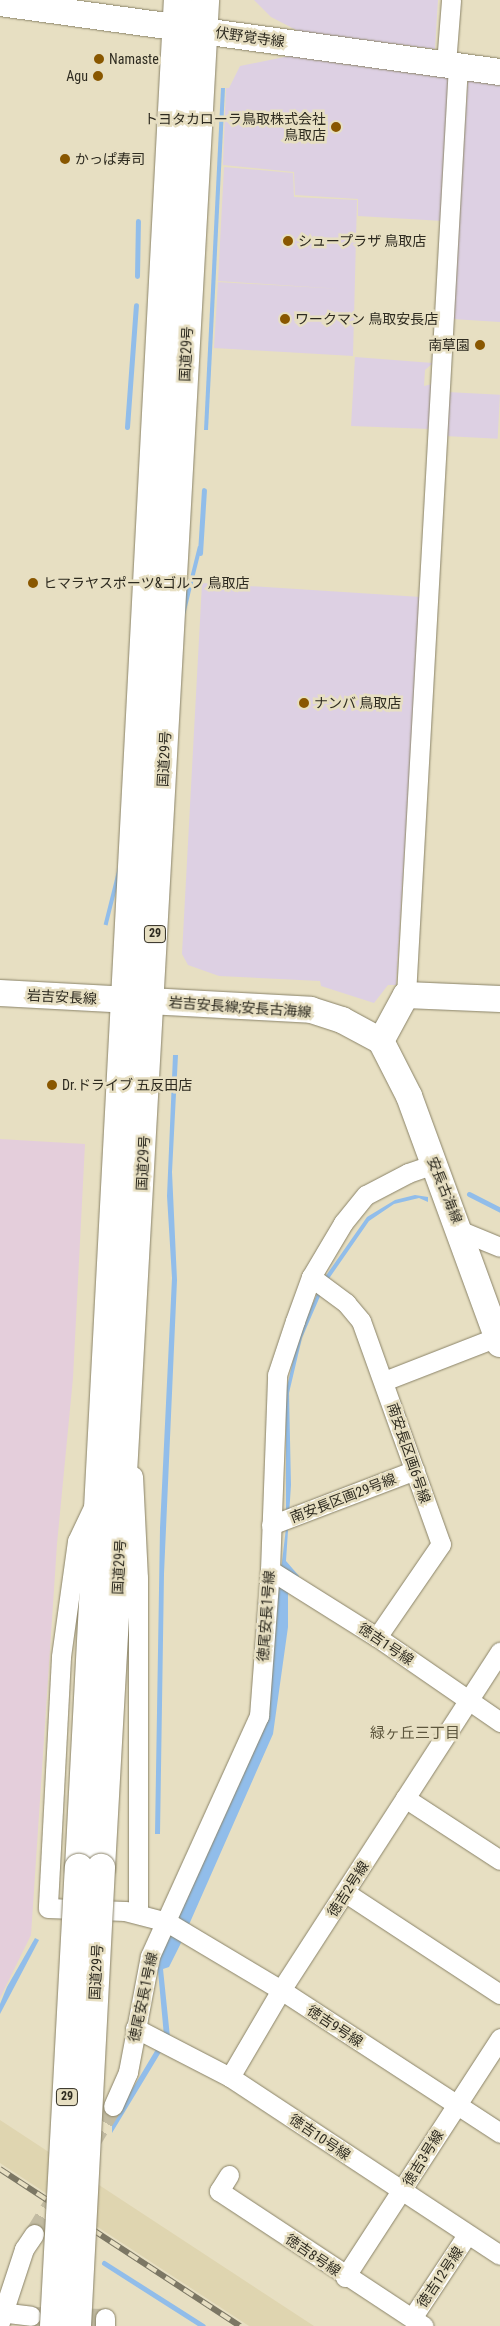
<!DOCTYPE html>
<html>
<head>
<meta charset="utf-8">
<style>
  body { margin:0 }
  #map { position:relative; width:500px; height:2326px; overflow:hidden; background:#e7dfc2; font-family:"Roboto Condensed","Noto Sans JP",sans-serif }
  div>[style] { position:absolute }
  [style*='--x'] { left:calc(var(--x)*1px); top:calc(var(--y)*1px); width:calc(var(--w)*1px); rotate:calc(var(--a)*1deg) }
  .commercial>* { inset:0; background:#ddd0e3; transform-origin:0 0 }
  .industrial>* { inset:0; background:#e4cedb }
  .built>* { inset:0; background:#dfd5b0 }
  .water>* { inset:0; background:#91bdea; transform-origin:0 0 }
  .stream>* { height:5px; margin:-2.5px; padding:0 2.5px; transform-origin:2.5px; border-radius:2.5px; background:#91bdea }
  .street-tunnel>* { height:19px; margin-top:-9.5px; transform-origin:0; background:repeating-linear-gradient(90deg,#c2bba2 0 19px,transparent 0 28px) }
  .roads { filter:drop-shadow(0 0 1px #8a8368) drop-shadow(0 0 1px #8a8368) }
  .street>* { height:19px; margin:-9.5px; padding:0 9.5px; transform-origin:9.5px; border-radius:9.5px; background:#fff }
  .secondary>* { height:26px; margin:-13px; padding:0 13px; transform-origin:13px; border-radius:13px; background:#fff }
  .highway>* { height:28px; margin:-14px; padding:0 14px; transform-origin:14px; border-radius:14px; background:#fff }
  .rail>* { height:5.5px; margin-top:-2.75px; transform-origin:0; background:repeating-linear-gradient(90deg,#e7dfc2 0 11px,#7c7764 0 22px); box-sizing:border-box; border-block:1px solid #7c7764 }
  .bridges { filter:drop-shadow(0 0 1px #8a8368) drop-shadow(0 0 1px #8a8368) }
  .highway-bridge>* { height:28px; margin:-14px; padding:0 14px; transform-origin:14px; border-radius:14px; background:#fff }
  .dots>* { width:14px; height:14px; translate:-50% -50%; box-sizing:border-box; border:2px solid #e7dfc2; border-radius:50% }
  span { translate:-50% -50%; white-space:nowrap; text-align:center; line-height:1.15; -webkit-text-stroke:5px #e7dfc2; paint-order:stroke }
  .shield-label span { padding:1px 4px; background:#e7dfc2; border:1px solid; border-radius:4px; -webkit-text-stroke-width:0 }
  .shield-label { font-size:12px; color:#2e2b20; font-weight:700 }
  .street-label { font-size:14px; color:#2e2b20 }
  .poi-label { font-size:14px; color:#2e2b20 }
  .left { translate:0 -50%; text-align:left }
  .right { translate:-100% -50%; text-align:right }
  .neighbourhood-label { font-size:15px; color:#5d563d }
</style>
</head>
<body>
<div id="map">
  <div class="commercial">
    <i style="clip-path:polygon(254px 0,438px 0,435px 49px,302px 33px,271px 17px)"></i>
    <i style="clip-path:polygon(294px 55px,451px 75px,443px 221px,358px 216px,358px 199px,295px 195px,294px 172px,223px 165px,226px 88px,229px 88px,240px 66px)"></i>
    <i style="clip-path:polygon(468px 78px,500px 81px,500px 322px,452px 319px)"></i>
    <i style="clip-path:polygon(224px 167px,293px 173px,294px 197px,357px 200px,353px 356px,214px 348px,218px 282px,342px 289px,218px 281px)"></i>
    <i style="clip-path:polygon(355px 357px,433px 363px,425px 370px,424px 386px,432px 384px,430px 429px,351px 426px)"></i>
    <i style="left:447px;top:392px;width:53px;height:44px;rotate:3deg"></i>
    <i style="clip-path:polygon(202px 583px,421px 597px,396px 985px,388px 985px,374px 1003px,321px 986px,320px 981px,219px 976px,188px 965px,182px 954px)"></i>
  </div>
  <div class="industrial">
    <i style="clip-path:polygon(0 1139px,85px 1144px,73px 1378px,57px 1544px,31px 1935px,0 1998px)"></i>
  </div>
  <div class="built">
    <i style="clip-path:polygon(0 2120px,314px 2326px,249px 2326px,0 2163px)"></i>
  </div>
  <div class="water">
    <i style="clip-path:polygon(221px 88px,225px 88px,214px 312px,208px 430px,204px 430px)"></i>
    <i style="left:198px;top:546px;width:4px;height:390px;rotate:14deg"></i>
    <i style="clip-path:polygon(173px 1055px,178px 1055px,172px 1172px,177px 1280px,164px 1574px,160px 1834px,155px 1834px,160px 1528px,172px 1278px,167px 1196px)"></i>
    <i style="clip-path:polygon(415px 1195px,428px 1197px,428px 1202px,419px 1198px,394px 1204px,369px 1221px,328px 1280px,325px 1277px,367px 1217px,395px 1200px)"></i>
    <i style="clip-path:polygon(318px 1292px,321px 1294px,302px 1338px,289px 1393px,291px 1485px,286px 1561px,299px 1576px,288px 1591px,288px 1627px,273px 1734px,180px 1945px,169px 1967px,163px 1969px,170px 2037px,112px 2133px,112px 2123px,164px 2036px,158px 1971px,154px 1969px,241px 1772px,282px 1562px,286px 1528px,286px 1391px,299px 1335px)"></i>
    <i style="clip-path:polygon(35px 1938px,39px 1940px,0 2014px,0 2004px,7px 1987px)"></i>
  </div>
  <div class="stream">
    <i style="--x:137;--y:276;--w:55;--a:-89"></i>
    <i style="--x:127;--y:427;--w:122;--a:-85.8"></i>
    <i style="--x:200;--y:553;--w:63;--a:-86.4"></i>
    <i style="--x:469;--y:1194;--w:35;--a:27"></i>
    <i style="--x:104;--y:2263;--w:117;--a:32.5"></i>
  </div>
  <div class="street-tunnel">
    <i style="--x:89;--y:2145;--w:46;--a:-58.4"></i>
    <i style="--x:34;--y:2234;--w:49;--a:-58.2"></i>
    <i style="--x:31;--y:2316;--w:74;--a:1.5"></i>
  </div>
  <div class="roads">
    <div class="street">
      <i style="--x:446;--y:64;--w:64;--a:-85.5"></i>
      <i style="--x:406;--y:995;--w:930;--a:-86.8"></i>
      <i style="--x:461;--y:1231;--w:42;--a:22.3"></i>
      <i style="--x:311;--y:1277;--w:44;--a:36.6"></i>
      <i style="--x:346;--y:1303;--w:23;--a:50"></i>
      <i style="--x:361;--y:1321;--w:237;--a:70.3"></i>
      <i style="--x:441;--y:1544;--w:113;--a:124.5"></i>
      <i style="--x:384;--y:1381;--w:121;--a:-21.3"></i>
      <i style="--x:133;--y:1476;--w:102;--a:87.2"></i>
      <i style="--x:138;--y:1578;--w:335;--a:90"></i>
      <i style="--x:96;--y:1501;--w:44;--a:115.4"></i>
      <i style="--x:77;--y:1541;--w:117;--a:97.9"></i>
      <i style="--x:61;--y:1657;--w:251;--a:93"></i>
      <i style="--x:48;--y:1908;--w:77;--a:2.2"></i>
      <i style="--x:125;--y:1911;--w:43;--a:14.7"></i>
      <i style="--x:167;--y:1922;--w:133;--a:30.8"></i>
      <i style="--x:281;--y:1990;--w:262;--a:33.1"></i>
      <i style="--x:271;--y:1525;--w:154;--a:-20.9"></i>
      <i style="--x:270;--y:1570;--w:126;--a:32.1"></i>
      <i style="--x:377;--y:1637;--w:150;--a:34.6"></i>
      <i style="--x:405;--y:1798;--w:113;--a:33.1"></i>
      <i style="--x:346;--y:1893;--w:184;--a:33.3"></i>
      <i style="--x:135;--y:2028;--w:107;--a:27.3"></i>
      <i style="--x:230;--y:2077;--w:323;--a:33.4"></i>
      <i style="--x:230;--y:2077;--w:101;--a:-59.6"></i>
      <i style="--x:281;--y:1990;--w:403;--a:-57.1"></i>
      <i style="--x:113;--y:2106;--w:37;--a:-66"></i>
      <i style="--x:128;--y:2072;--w:118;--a:-79.3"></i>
      <i style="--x:150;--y:1956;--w:264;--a:-65.6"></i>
      <i style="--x:259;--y:1716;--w:146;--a:-85.7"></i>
      <i style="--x:270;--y:1570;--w:195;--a:-87.9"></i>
      <i style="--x:277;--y:1375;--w:57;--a:-71.6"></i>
      <i style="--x:295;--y:1321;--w:47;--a:-70"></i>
      <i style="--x:311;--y:1277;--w:63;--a:-59.3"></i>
      <i style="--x:343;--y:1223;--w:36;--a:-51"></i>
      <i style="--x:366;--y:1195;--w:47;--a:-27.6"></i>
      <i style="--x:408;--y:1173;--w:28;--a:-19"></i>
      <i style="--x:229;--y:2175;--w:19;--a:122"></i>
      <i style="--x:219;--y:2191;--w:245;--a:33.4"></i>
      <i style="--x:345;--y:2277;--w:285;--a:-57"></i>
      <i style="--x:0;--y:2312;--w:31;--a:7"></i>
      <i style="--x:412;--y:2318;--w:100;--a:-56.5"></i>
      <i style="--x:0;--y:2322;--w:77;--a:-71.8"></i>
      <i style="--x:24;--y:2249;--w:18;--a:-56"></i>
      <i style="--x:105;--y:2326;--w:8;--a:-90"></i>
    </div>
    <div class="secondary">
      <i style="--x:0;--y:3;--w:505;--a:7.86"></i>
      <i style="--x:0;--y:993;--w:311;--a:3.1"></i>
      <i style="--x:311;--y:1010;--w:33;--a:18"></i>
      <i style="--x:342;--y:1020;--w:44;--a:28.3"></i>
      <i style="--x:381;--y:1041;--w:62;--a:63"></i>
      <i style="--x:409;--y:1096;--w:264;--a:69.9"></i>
      <i style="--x:381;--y:1041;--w:52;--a:-61.5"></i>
      <i style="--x:406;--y:995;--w:94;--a:2.4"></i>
    </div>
    <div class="highway">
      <i style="--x:79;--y:1868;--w:1871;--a:-86.97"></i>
      <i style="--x:101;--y:1868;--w:1871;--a:-86.81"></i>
    </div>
  </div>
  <div class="rail">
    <i style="--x:0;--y:2169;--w:287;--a:33.2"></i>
  </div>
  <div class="bridges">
    <div class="highway-bridge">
      <i style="--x:54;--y:2326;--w:459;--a:-86.9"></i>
      <i style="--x:77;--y:2326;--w:459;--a:-87"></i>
    </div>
  </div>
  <div class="dots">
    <i style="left:99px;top:59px;background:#895700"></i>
    <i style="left:98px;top:76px;background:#895700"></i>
    <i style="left:336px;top:127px;background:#895700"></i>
    <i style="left:65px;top:159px;background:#895700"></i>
    <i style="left:288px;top:241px;background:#895700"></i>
    <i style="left:285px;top:319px;background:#895700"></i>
    <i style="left:480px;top:345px;background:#895700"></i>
    <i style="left:33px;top:583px;background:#895700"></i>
    <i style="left:304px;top:703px;background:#895700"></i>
    <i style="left:52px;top:1085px;background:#895700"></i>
  </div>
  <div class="shield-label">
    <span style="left:155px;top:934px">29</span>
    <span style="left:67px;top:2097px">29</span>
  </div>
  <div class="street-label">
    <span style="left:250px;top:37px;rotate:8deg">伏野覚寺線</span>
    <span style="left:186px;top:354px;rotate:-87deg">国道29号</span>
    <span style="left:164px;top:759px;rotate:-87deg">国道29号</span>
    <span style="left:62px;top:997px;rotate:3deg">岩吉安長線</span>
    <span style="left:240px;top:1007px;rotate:4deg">岩吉安長線;安長古海線</span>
    <span style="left:143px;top:1163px;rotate:-87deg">国道29号</span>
    <span style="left:445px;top:1190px;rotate:68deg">安長古海線</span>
    <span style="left:409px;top:1453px;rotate:71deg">南安長区画6号線</span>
    <span style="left:343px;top:1498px;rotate:-21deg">南安長区画29号線</span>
    <span style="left:119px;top:1567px;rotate:-87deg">国道29号</span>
    <span style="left:266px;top:1616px;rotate:-86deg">徳尾安長1号線</span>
    <span style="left:386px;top:1644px;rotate:34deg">徳吉1号線</span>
    <span style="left:348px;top:1889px;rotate:-57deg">徳吉2号線</span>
    <span style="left:96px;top:1972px;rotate:-87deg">国道29号</span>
    <span style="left:143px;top:1997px;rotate:-78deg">徳尾安長1号線</span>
    <span style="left:335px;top:2026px;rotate:33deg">徳吉9号線</span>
    <span style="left:320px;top:2137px;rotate:34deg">徳吉10号線</span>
    <span style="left:423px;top:2158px;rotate:-58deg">徳吉3号線</span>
    <span style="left:313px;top:2255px;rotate:34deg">徳吉8号線</span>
    <span style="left:440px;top:2277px;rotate:-56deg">徳吉12号線</span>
  </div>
  <div class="poi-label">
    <span class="left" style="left:109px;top:59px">Namaste</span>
    <span class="right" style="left:88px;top:76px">Agu</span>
    <span class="right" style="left:326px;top:127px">トヨタカローラ鳥取株式会社<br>鳥取店</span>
    <span class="left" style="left:75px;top:159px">かっぱ寿司</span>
    <span class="left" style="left:298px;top:241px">シュープラザ 鳥取店</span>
    <span class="left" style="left:295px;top:319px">ワークマン 鳥取安長店</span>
    <span class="right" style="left:470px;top:345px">南草園</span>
    <span class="left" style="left:43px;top:583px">ヒマラヤスポーツ&amp;ゴルフ 鳥取店</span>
    <span class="left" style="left:314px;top:703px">ナンバ 鳥取店</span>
    <span class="left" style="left:62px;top:1085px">Dr.ドライブ 五反田店</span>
  </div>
  <div class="neighbourhood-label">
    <span style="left:415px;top:1734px">緑ヶ丘三丁目</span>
  </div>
</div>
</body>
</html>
